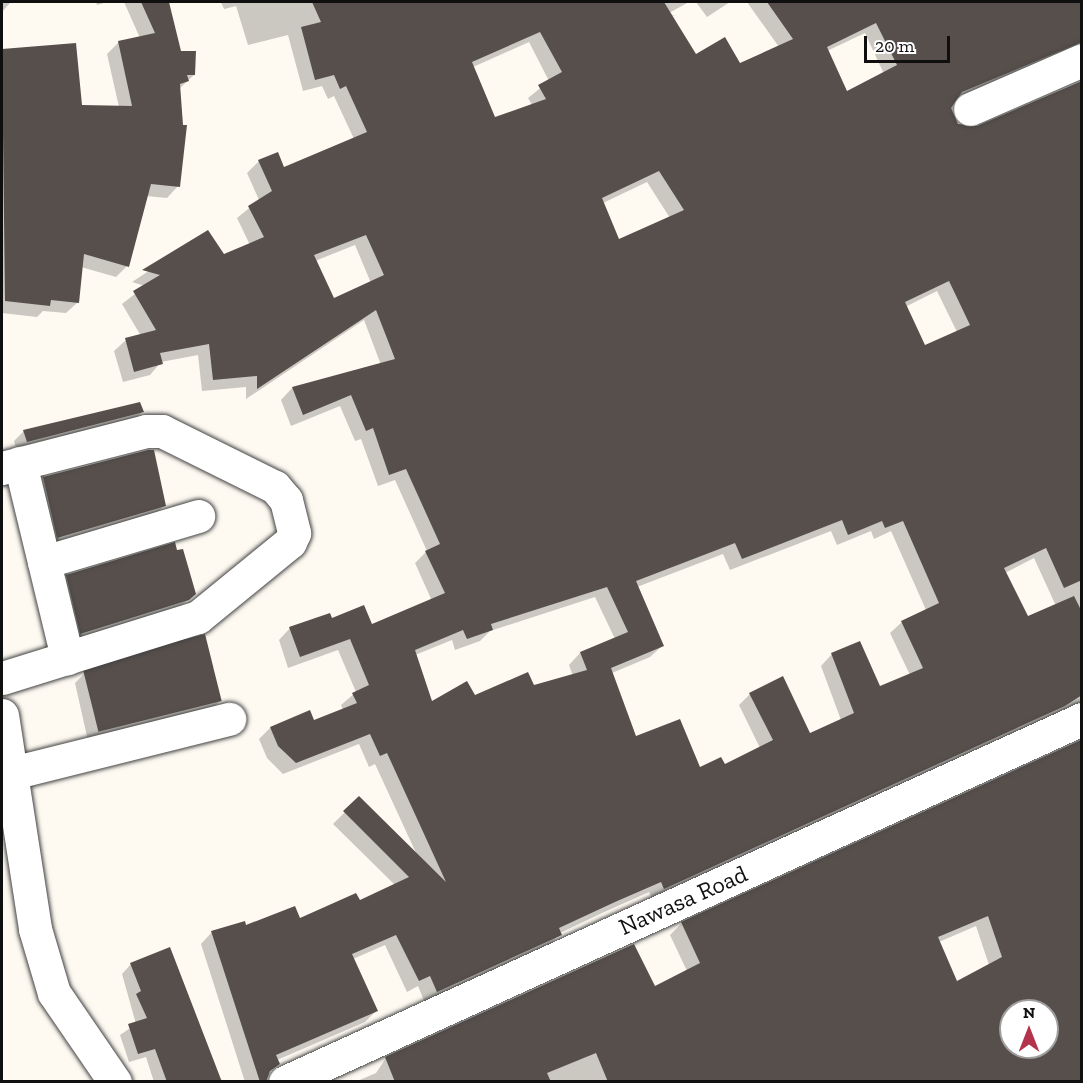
<!DOCTYPE html>
<html>
<head>
<meta charset="utf-8">
<style>
  body { margin:0 }
  #map { position:relative; width:1083px; height:1083px; overflow:hidden; background:#fefaf2; font-family:"Zilla Slab",serif }
  div>[style] { position:absolute }
  [style*='--x'] { left:calc(var(--x)*1px); top:calc(var(--y)*1px); width:calc(var(--w)*1px); rotate:calc(var(--a)*1deg) }
  .shadow>* { inset:0; background:#0003 }
  .building>* { inset:0; background:#574f4c; transform-origin:0 0 }
  .roads { filter:drop-shadow(0 0 2px #424242) drop-shadow(0 0 2px #424242) }
  .minor>* { height:33px; margin:-16.5px; padding:0 16.5px; transform-origin:16.5px; border-radius:16.5px; background:#fff }
  span { translate:-50% -50%; white-space:nowrap; text-align:center; line-height:1.15; -webkit-text-stroke:6px #fff; paint-order:stroke }
  .street-label { font-size:24px; color:#0f0f0f }
  .frame { position:absolute; inset:0; border:3px solid #0f0f0f; pointer-events:none }
  .north { position:absolute; left:999px; top:999px; width:60px; height:60px; box-sizing:border-box; background:#fff; border:2px solid #9f9f9f; border-radius:50%; rotate:0deg; font-size:16px; font-weight:700; line-height:24px; text-align:center; color:#0f0f0f }
  .north::after { content:''; display:block; margin:auto; width:21px; height:27px; background:#b3334d; clip-path:polygon(50% 0,100% 100%,50% 72%,0 100%) }
  .scale { position:absolute; left:864px; top:36px; width:86px; height:27px; box-sizing:border-box; border:3px solid #0f0f0f; border-top:0; padding-left:8px; font-size:18px; line-height:21px; white-space:nowrap; color:#0f0f0f; -webkit-text-stroke:4px #fff; paint-order:stroke }
</style>
</head>
<body>
<div id="map">
  <div class="shadow">
    <i style="clip-path:polygon(2px 2px,10px 3px,2px 12px)"></i>
    <i style="clip-path:polygon(96px 2px,107px 2px,97px 5px)"></i>
    <i style="clip-path:polygon(124px 2px,168px 2px,180px 52px,194px 75px,179px 89px,178px 186px,167px 198px,146px 196px,127px 266px,116px 277px,81px 267px,78px 302px,66px 313px,43px 311px,37px 317px,2px 313px,2px 52px,75px 44px,81px 106px,119px 107px,107px 54px,119px 42px,140px 38px)"></i>
    <i style="clip-path:polygon(evenodd,221px 2px,689px 2px,669px 13px,695px 57px,740px 65px,779px 47px,747px 2px,1082px 2px,1082px 56px,953px 101px,951px 116px,1082px 532px,1082px 716px,652px 899px,649px 892px,602px 913px,560px 933px,549px 946px,425px 1003px,418px 986px,407px 992px,385px 945px,353px 959px,376px 1011px,365px 1022px,277px 1060px,258px 1082px,245px 1082px,201px 944px,212px 932px,299px 920px,359px 902px,395px 885px,333px 824px,359px 798px,417px 855px,375px 764px,369px 767px,359px 744px,283px 774px,267px 758px,259px 739px,270px 728px,314px 722px,343px 710px,341px 705px,356px 692px,338px 650px,288px 668px,279px 640px,290px 628px,332px 620px,371px 626px,432px 601px,415px 563px,427px 551px,395px 480px,378px 486px,361px 439px,355px 441px,340px 406px,291px 426px,281px 400px,292px 388px,381px 365px,364px 320px,246px 399px,246px 387px,202px 391px,198px 355px,161px 362px,150px 375px,123px 382px,114px 351px,126px 340px,141px 336px,122px 304px,145px 286px,132px 282px,208px 232px,223px 256px,250px 245px,237px 218px,259px 200px,247px 173px,259px 161px,284px 169px,354px 139px,334px 96px,328px 99px,322px 86px,303px 91px,288px 35px,248px 45px,236px 6px,224px 9px,221px 2px,865px 33px,884px 74px,846px 93px,827px 51px,865px 33px,221px 2px,529px 42px,549px 81px,528px 98px,532px 105px,494px 119px,473px 67px,529px 42px,221px 2px,647px 182px,670px 218px,619px 241px,603px 203px,647px 182px,221px 2px,355px 245px,371px 283px,333px 300px,315px 261px,355px 245px,221px 2px,937px 291px,957px 332px,924px 347px,905px 307px,937px 291px,221px 2px,831px 531px,837px 545px,871px 531px,874px 539px,891px 531px,926px 610px,902px 622px,890px 633px,910px 675px,879px 687px,832px 654px,821px 666px,841px 720px,810px 735px,750px 694px,739px 705px,760px 748px,724px 766px,699px 769px,635px 738px,612px 673px,650px 657px,662px 646px,637px 587px,723px 554px,730px 570px,831px 531px,221px 2px,1034px 558px,1056px 606px,1028px 618px,1005px 573px,1034px 558px,221px 2px,595px 597px,615px 639px,580px 653px,569px 665px,573px 676px,533px 687px,431px 703px,415px 655px,452px 640px,455px 650px,480px 641px,490px 631px,595px 597px)"></i>
    <i style="clip-path:polygon(696px 2px,730px 2px,707px 17px)"></i>
    <i style="clip-path:polygon(142px 412px,133px 421px,17px 451px,14px 441px,24px 431px)"></i>
    <i style="clip-path:polygon(43px 478px,164px 506px,155px 515px,48px 547px,34px 488px)"></i>
    <i style="clip-path:polygon(67px 576px,194px 594px,178px 609px,71px 642px,58px 586px)"></i>
    <i style="clip-path:polygon(204px 636px,220px 701px,211px 710px,88px 741px,75px 683px,84px 674px)"></i>
    <i style="clip-path:polygon(evenodd,1082px 741px,1082px 1082px,355px 1082px,376px 1073px,386px 1058px,655px 988px,687px 971px,670px 935px,681px 924px,1082px 741px,976px 926px,989px 965px,956px 983px,939px 942px,976px 926px,1082px 741px,1011px 1011px,1047px 1011px,1047px 1047px,1011px 1047px,1011px 1011px)"></i>
    <i style="clip-path:polygon(131px 964px,221px 1082px,154px 1082px,146px 1057px,129px 1062px,120px 1035px,136px 1024px,122px 974px)"></i>
  </div>
  <div class="building">
    <i style="clip-path:polygon(141px 2px,169px 2px,181px 51px,196px 51px,195px 75px,187px 75px,189px 81px,180px 84px,183px 125px,187px 125px,180px 187px,151px 184px,129px 267px,84px 254px,79px 303px,51px 300px,50px 306px,5px 301px,2px 49px,76px 43px,82px 105px,132px 106px,118px 41px,155px 33px)"></i>
    <i style="clip-path:polygon(evenodd,312px 2px,664px 2px,696px 54px,725px 37px,740px 63px,793px 39px,767px 2px,1082px 2px,1082px 42px,962px 92px,951px 108px,958px 124px,977px 126px,1082px 81px,1082px 580px,1064px 588px,1046px 548px,1004px 568px,1028px 616px,1074px 596px,1082px 612px,1082px 695px,1065px 706px,664px 889px,661px 882px,615px 902px,559px 928px,562px 935px,437px 992px,430px 976px,419px 981px,396px 935px,352px 954px,378px 1011px,276px 1055px,280px 1064px,270px 1071px,266px 1082px,260px 1082px,211px 931px,245px 921px,246px 925px,295px 906px,300px 918px,356px 893px,360px 900px,409px 877px,343px 811px,359px 796px,446px 882px,387px 753px,380px 756px,370px 734px,296px 763px,278px 746px,270px 727px,310px 710px,314px 720px,357px 703px,352px 693px,369px 685px,350px 639px,300px 657px,289px 627px,330px 613px,332px 618px,364px 605px,372px 624px,445px 593px,425px 551px,440px 544px,406px 469px,389px 475px,373px 428px,366px 431px,351px 395px,303px 415px,292px 387px,395px 359px,376px 310px,257px 389px,257px 376px,213px 380px,209px 344px,160px 353px,163px 364px,134px 372px,125px 338px,156px 330px,133px 291px,160px 275px,142px 270px,208px 230px,224px 254px,264px 237px,248px 206px,272px 191px,258px 160px,278px 152px,284px 167px,367px 132px,346px 86px,340px 89px,334px 75px,315px 80px,301px 27px,321px 22px,312px 2px,876px 23px,897px 65px,847px 91px,827px 47px,876px 23px,312px 2px,540px 32px,562px 72px,538px 85px,546px 99px,495px 117px,472px 62px,540px 32px,312px 2px,659px 171px,684px 210px,619px 239px,602px 198px,659px 171px,312px 2px,366px 235px,384px 275px,334px 298px,314px 255px,366px 235px,312px 2px,949px 281px,970px 325px,925px 345px,905px 302px,949px 281px,312px 2px,842px 520px,848px 535px,882px 521px,885px 528px,903px 521px,939px 603px,901px 621px,923px 668px,880px 686px,860px 641px,831px 653px,854px 713px,810px 733px,783px 676px,749px 693px,773px 740px,725px 764px,721px 757px,700px 767px,680px 719px,636px 736px,611px 668px,664px 646px,636px 581px,735px 543px,742px 559px,842px 520px,312px 2px,607px 587px,628px 632px,580px 652px,587px 670px,534px 685px,528px 672px,475px 695px,467px 681px,432px 701px,415px 650px,463px 630px,467px 639px,493px 630px,491px 624px,607px 587px)"></i>
    <i style="clip-path:polygon(140px 402px,144px 412px,27px 442px,23px 430px)"></i>
    <i style="clip-path:polygon(148px 450px,154px 450px,166px 506px,57px 538px,43px 477px)"></i>
    <i style="clip-path:polygon(175px 542px,177px 550px,183px 549px,196px 594px,189px 600px,80px 634px,66px 575px)"></i>
    <i style="left:205px;top:634px;width:69px;height:127px;rotate:76deg"></i>
    <i style="clip-path:polygon(evenodd,1081px 740px,1082px 1082px,608px 1082px,596px 1053px,547px 1073px,551px 1082px,395px 1082px,385px 1057px,634px 944px,655px 986px,700px 963px,681px 922px,1081px 740px,988px 916px,1002px 957px,957px 981px,938px 937px,988px 916px,1081px 740px,1011px 1011px,1047px 1011px,1047px 1047px,1011px 1047px,1011px 1011px)"></i>
    <i style="clip-path:polygon(170px 947px,222px 1082px,167px 1082px,155px 1049px,138px 1054px,128px 1024px,147px 1018px,136px 994px,141px 991px,130px 963px)"></i>
  </div>
  <div class="roads">
    <div class="minor">
      <i style="--x:970;--y:109;--w:122;--a:-23.6"></i>
      <i style="--x:20;--y:463;--w:201;--a:76.4"></i>
      <i style="--x:2;--y:468;--w:149;--a:-14.4"></i>
      <i style="--x:146;--y:431;--w:16;--a:0"></i>
      <i style="--x:162;--y:431;--w:126;--a:26.4"></i>
      <i style="--x:275;--y:487;--w:17;--a:50"></i>
      <i style="--x:286;--y:500;--w:34;--a:76"></i>
      <i style="--x:294;--y:533;--w:10;--a:114"></i>
      <i style="--x:290;--y:542;--w:119;--a:140.8"></i>
      <i style="--x:198;--y:617;--w:205;--a:162.7"></i>
      <i style="--x:44;--y:562;--w:161;--a:-16.6"></i>
      <i style="--x:2;--y:715;--w:217;--a:81.2"></i>
      <i style="--x:35;--y:929;--w:67;--a:73.5"></i>
      <i style="--x:54;--y:993;--w:108;--a:55.6"></i>
      <i style="--x:12;--y:773;--w:224;--a:-14"></i>
      <i style="--x:285;--y:1082;--w:876;--a:-24.49"></i>
    </div>
  </div>
  <div class="street-label">
    <span style="left:683px;top:900px;rotate:-24deg">Nawasa Road</span>
  </div>
  <div class="frame"></div>
  <div class="north">N</div>
  <div class="scale">20 m</div>
</div>
</body>
</html>
